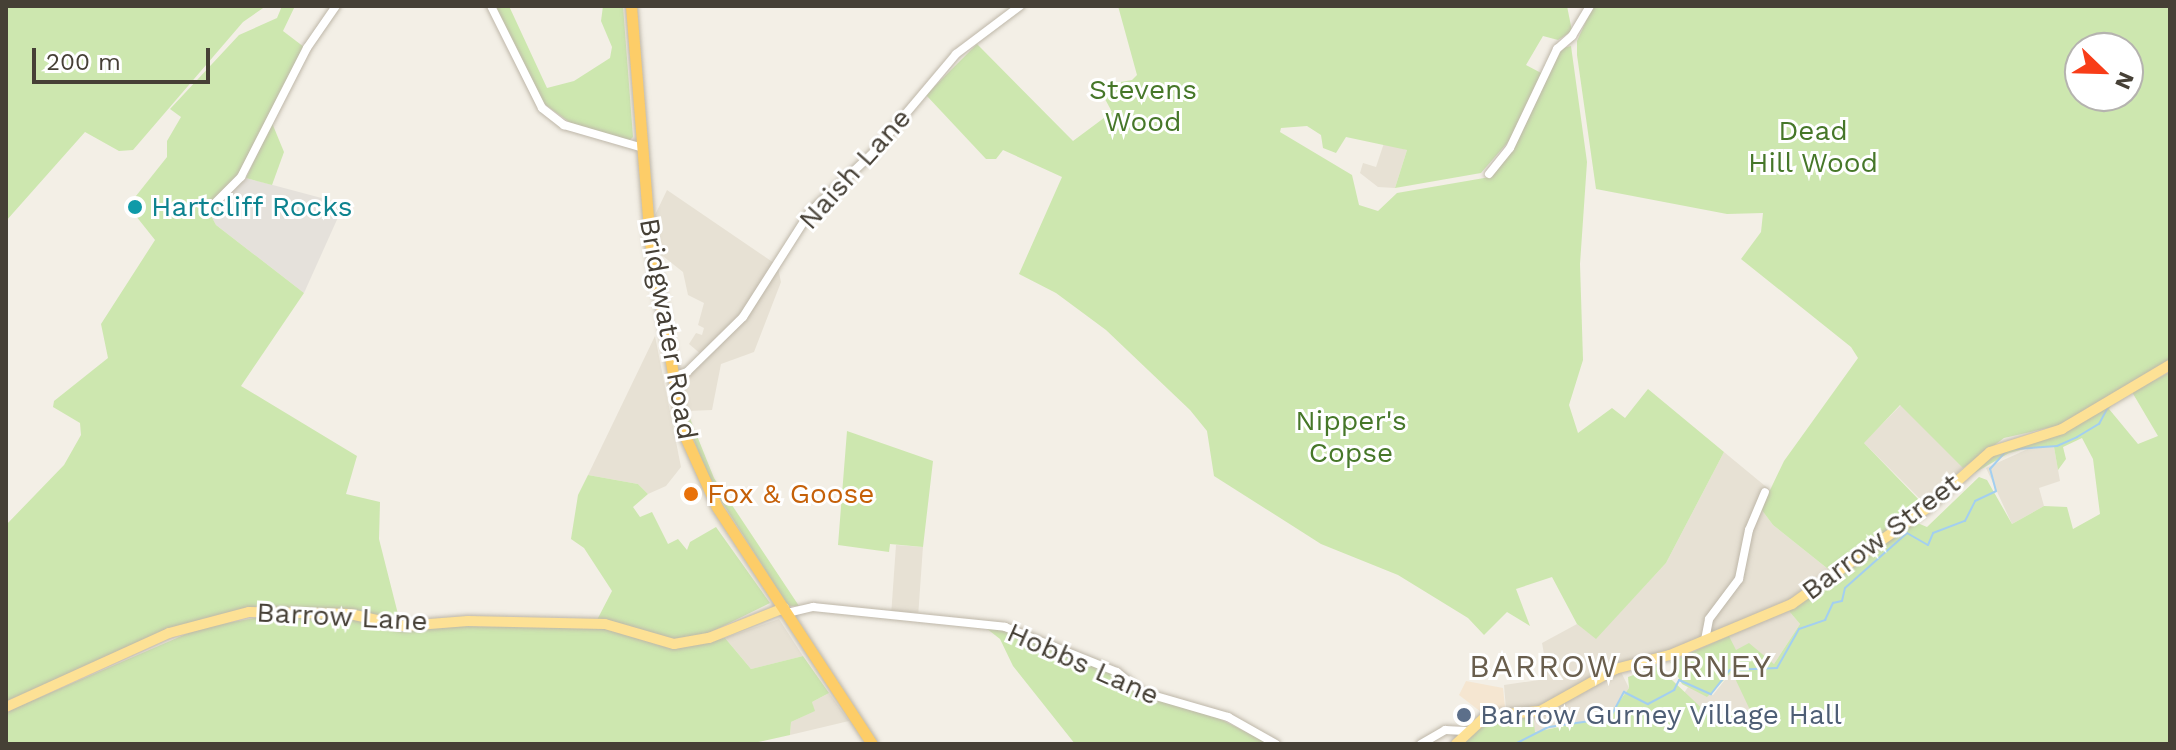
<!DOCTYPE html>
<html>
<head>
<meta charset="utf-8">
<style>
  body { margin:0 }
  #map { position:relative; width:2176px; height:750px; overflow:hidden; background:#f3efe6; font-family:"Work Sans",sans-serif }
  div>[style] { position:absolute }
  [style*='--x'] { left:calc(var(--x)*1px); top:calc(var(--y)*1px); width:calc(var(--w)*1px); rotate:calc(var(--a)*1deg) }
  .residential>* { inset:0; background:#e7e1d4; transform-origin:0 0 }
  .commercial>* { inset:0; background:#f5e6d1 }
  .industrial>* { inset:0; background:#e5e1db }
  .green>* { inset:0; background:#cde7af }
  .stream>* { height:2px; margin:-1px; padding:0 1px; transform-origin:1px; border-radius:1px; background:#a3cff0 }
  .roads { filter:drop-shadow(0 0 2px #beb7a9) drop-shadow(0 0 2px #beb7a9) }
  .minor>* { height:8px; margin:-4px; padding:0 4px; transform-origin:4px; border-radius:4px; background:#fff }
  .major>* { height:10px; margin:-5px; padding:0 5px; transform-origin:5px; border-radius:5px; background:#fde195 }
  .highway>* { height:11px; margin:-5.5px; padding:0 5.5px; transform-origin:5.5px; border-radius:5.5px; background:#fdcd68 }
  .dots>* { width:22px; height:22px; translate:-50% -50%; box-sizing:border-box; border:4px solid #fff; border-radius:50% }
  span { translate:-50% -50%; white-space:nowrap; text-align:center; line-height:1.15; -webkit-text-stroke:6px #fff; paint-order:stroke }
  .park-label { font-size:28px; color:#467729 }
  .street-label { font-size:28px; color:#464036 }
  .culture-label { font-size:28px; color:#0d838f }
  .left { translate:0 -50%; text-align:left }
  .food-label { font-size:28px; color:#c56008 }
  .service-label { font-size:28px; color:#4e5e75 }
  .quarter-label { font-size:32px; color:#695e4d; letter-spacing:2px }
  .frame { position:absolute; inset:0; border:8px solid #464036; pointer-events:none }
  .north { position:absolute; left:2064px; top:32px; width:80px; height:80px; box-sizing:border-box; background:#fff; border:2px solid #b5b3af; border-radius:50%; rotate:113deg; font-size:22px; font-weight:700; line-height:32px; text-align:center; color:#464036 }
  .north::after { content:''; display:block; margin:auto; width:28px; height:36px; background:#f83d18; clip-path:polygon(50% 0,100% 100%,50% 72%,0 100%) }
  .scale { position:absolute; left:32px; top:48px; width:178px; height:36px; box-sizing:border-box; border:4px solid #464036; border-top:0; padding-left:10px; font-size:24px; line-height:28px; white-space:nowrap; color:#464036; -webkit-text-stroke:6px #fff; paint-order:stroke }
</style>
</head>
<body>
<div id="map">
  <div class="residential">
    <i style="clip-path:polygon(1384px 143px,1407px 150px,1395px 188px,1378px 187px,1360px 173px,1363px 163px,1376px 167px)"></i>
    <i style="clip-path:polygon(667px 190px,774px 263px,741px 316px,702px 355px,689px 344px,696px 333px,702px 335px,704px 328px,698px 325px,704px 303px,688px 295px,683px 272px,659px 253px,655px 215px)"></i>
    <i style="clip-path:polygon(778px 268px,781px 282px,754px 352px,721px 364px,712px 410px,687px 411px,683px 381px,745px 318px)"></i>
    <i style="clip-path:polygon(655px 336px,681px 467px,666px 486px,648px 494px,638px 484px,588px 475px)"></i>
    <i style="left:1901px;top:405px;width:88px;height:53px;rotate:45deg"></i>
    <i style="clip-path:polygon(2032px 447px,2054px 447px,2060px 481px,2039px 488px,2044px 506px,2012px 524px,1986px 468px)"></i>
    <i style="clip-path:polygon(1724px 452px,1770px 490px,1761px 509px,1773px 525px,1833px 573px,1784px 605px,1800px 624px,1774px 664px,1736px 650px,1672px 650px,1617px 664px,1629px 688px,1608px 717px,1534px 732px,1533px 715px,1506px 709px,1504px 685px,1539px 680px,1546px 665px,1542px 643px,1577px 624px,1596px 638px,1666px 563px)"></i>
    <i style="left:896px;top:545px;width:27px;height:66px;rotate:4deg"></i>
    <i style="clip-path:polygon(779px 619px,803px 656px,751px 669px,725px 638px)"></i>
    <i style="clip-path:polygon(1732px 671px,1751px 709px,1710px 717px,1682px 696px,1688px 687px,1713px 695px)"></i>
    <i style="clip-path:polygon(829px 693px,849px 721px,790px 735px,791px 722px,814px 711px,812px 702px)"></i>
  </div>
  <div class="commercial">
    <i style="clip-path:polygon(1466px 681px,1503px 688px,1505px 707px,1481px 712px,1459px 695px)"></i>
  </div>
  <div class="industrial">
    <i style="clip-path:polygon(246px 178px,344px 204px,304px 293px,216px 225px,210px 214px)"></i>
  </div>
  <div class="green">
    <i style="clip-path:polygon(6px 6px,266px 6px,243px 22px,133px 150px,119px 151px,85px 132px,6px 221px)"></i>
    <i style="clip-path:polygon(282px 6px,295px 6px,283px 31px,304px 47px,240px 173px,207px 208px,216px 225px,304px 293px,241px 386px,357px 456px,346px 494px,380px 502px,379px 539px,400px 622px,348px 609px,245px 609px,183px 625px,6px 703px,6px 525px,64px 465px,81px 435px,80px 423px,53px 407px,54px 401px,108px 358px,101px 324px,155px 240px,128px 206px,167px 157px,167px 141px,181px 117px,170px 109px,239px 35px,277px 18px)"></i>
    <i style="clip-path:polygon(495px 6px,509px 6px,547px 88px,574px 81px,610px 58px,612px 47px,601px 21px,603px 6px,623px 6px,633px 137px,629px 141px,572px 124px,543px 103px)"></i>
    <i style="clip-path:polygon(1118px 6px,1567px 6px,1572px 31px,1558px 40px,1543px 36px,1526px 65px,1543px 74px,1515px 134px,1481px 173px,1395px 188px,1407px 150px,1346px 137px,1336px 153px,1323px 148px,1321px 135px,1307px 126px,1281px 128px,1280px 132px,1352px 175px,1359px 205px,1378px 211px,1397px 193px,1490px 177px,1520px 134px,1559px 49px,1571px 46px,1587px 162px,1580px 264px,1583px 360px,1569px 405px,1578px 433px,1612px 408px,1625px 418px,1648px 389px,1724px 452px,1666px 563px,1596px 639px,1577px 624px,1552px 577px,1516px 589px,1530px 626px,1507px 612px,1484px 635px,1468px 618px,1398px 575px,1321px 544px,1214px 476px,1207px 431px,1190px 410px,1106px 330px,1056px 293px,1019px 274px,1062px 177px,1003px 150px,996px 159px,986px 159px,926px 95px,977px 44px,1073px 141px,1112px 112px,1098px 86px,1132px 80px,1137px 75px)"></i>
    <i style="clip-path:polygon(evenodd,1593px 6px,2170px 6px,2170px 361px,2061px 425px,2004px 438px,1963px 468px,1900px 405px,1864px 443px,1924px 505px,1833px 573px,1773px 525px,1761px 509px,1784px 461px,1858px 358px,1851px 347px,1741px 259px,1761px 232px,1763px 213px,1727px 214px,1596px 189px,1577px 55px,1577px 41px,1593px 6px,2080px 48px,2128px 48px,2128px 96px,2080px 96px,2080px 48px)"></i>
    <i style="clip-path:polygon(272px 123px,284px 152px,272px 185px,246px 178px)"></i>
    <i style="clip-path:polygon(2170px 372px,2170px 744px,1460px 744px,1488px 718px,1533px 715px,1535px 732px,1608px 717px,1629px 688px,1628px 677px,1636px 674px,1632px 667px,1654px 663px,1710px 716px,1750px 710px,1732px 672px,1707px 697px,1682px 684px,1670px 662px,1729px 636px,1736px 650px,1749px 643px,1774px 664px,1800px 624px,1789px 611px,1915px 522px,1927px 527px,1979px 477px,1987px 480px,2012px 524px,2044px 506px,2067px 507px,2073px 529px,2100px 514px,2093px 459px,2082px 438px,2063px 447px,2066px 459px,2058px 470px,2054px 447px,2032px 447px,2009px 453px,1971px 475px,1991px 455px,2115px 399px,2109px 409px,2138px 444px,2158px 436px,2132px 392px)"></i>
    <i style="clip-path:polygon(683px 381px,687px 411px,714px 478px,799px 606px,788px 606px,712px 486px,684px 415px,679px 384px)"></i>
    <i style="clip-path:polygon(847px 431px,933px 461px,923px 547px,890px 544px,889px 552px,838px 545px)"></i>
    <i style="clip-path:polygon(588px 475px,638px 484px,648px 494px,633px 507px,640px 517px,652px 512px,668px 544px,678px 539px,687px 550px,690px 542px,716px 527px,770px 603px,705px 635px,667px 641px,597px 620px,612px 591px,584px 548px,571px 539px,578px 495px)"></i>
    <i style="clip-path:polygon(271px 615px,361px 620px,397px 632px,460px 626px,609px 629px,675px 649px,725px 638px,751px 669px,803px 656px,829px 693px,812px 702px,815px 711px,791px 722px,790px 735px,749px 744px,6px 744px,6px 712px,200px 628px)"></i>
    <i style="clip-path:polygon(986px 628px,1009px 631px,1109px 672px,1145px 697px,1208px 713px,1270px 744px,1075px 744px,1013px 666px,1000px 639px)"></i>
  </div>
  <div class="stream">
    <i style="--x:2016;--y:449;--w:41;--a:-4.2"></i>
    <i style="--x:2057;--y:446;--w:22;--a:-24"></i>
    <i style="--x:2077;--y:437;--w:26;--a:-31"></i>
    <i style="--x:2099;--y:424;--w:19;--a:-62"></i>
    <i style="--x:1515;--y:744;--w:38;--a:-27"></i>
    <i style="--x:1549;--y:727;--w:62;--a:-8.4"></i>
    <i style="--x:1610;--y:718;--w:30;--a:-62"></i>
    <i style="--x:1624;--y:692;--w:27;--a:27"></i>
    <i style="--x:1648;--y:704;--w:30;--a:-28"></i>
    <i style="--x:1674;--y:690;--w:11;--a:-63"></i>
    <i style="--x:1679;--y:680;--w:35;--a:24"></i>
    <i style="--x:1711;--y:694;--w:31;--a:-52"></i>
    <i style="--x:1730;--y:670;--w:47;--a:-2.4"></i>
    <i style="--x:1777;--y:668;--w:45;--a:-60.6"></i>
    <i style="--x:1799;--y:629;--w:28;--a:-19"></i>
    <i style="--x:1825;--y:620;--w:19;--a:-65"></i>
    <i style="--x:1833;--y:603;--w:9;--a:-13"></i>
    <i style="--x:1842;--y:601;--w:13;--a:-77"></i>
    <i style="--x:1845;--y:588;--w:83;--a:-41.6"></i>
    <i style="--x:1907;--y:533;--w:24;--a:30"></i>
    <i style="--x:1928;--y:545;--w:13;--a:-67"></i>
    <i style="--x:1933;--y:533;--w:34;--a:-21"></i>
    <i style="--x:1965;--y:521;--w:22;--a:-63"></i>
    <i style="--x:1975;--y:501;--w:23;--a:-25"></i>
    <i style="--x:1996;--y:491;--w:23;--a:-105"></i>
    <i style="--x:1990;--y:469;--w:24;--a:-48"></i>
  </div>
  <div class="roads">
    <div class="minor">
      <i style="--x:491;--y:6;--w:114;--a:63.4"></i>
      <i style="--x:542;--y:108;--w:28;--a:38"></i>
      <i style="--x:564;--y:125;--w:82;--a:16.2"></i>
      <i style="--x:1489;--y:174;--w:33;--a:-51"></i>
      <i style="--x:1510;--y:148;--w:110;--a:-64.6"></i>
      <i style="--x:1557;--y:49;--w:20;--a:-41"></i>
      <i style="--x:1572;--y:36;--w:35;--a:-59"></i>
      <i style="--x:208;--y:210;--w:47;--a:-45"></i>
      <i style="--x:241;--y:177;--w:145;--a:-62.9"></i>
      <i style="--x:307;--y:48;--w:51;--a:-55.4"></i>
      <i style="--x:672;--y:377;--w:16;--a:-18"></i>
      <i style="--x:687;--y:372;--w:78;--a:-44.5"></i>
      <i style="--x:743;--y:317;--w:125;--a:-57.5"></i>
      <i style="--x:810;--y:212;--w:83;--a:-43.1"></i>
      <i style="--x:871;--y:155;--w:132;--a:-49.9"></i>
      <i style="--x:956;--y:54;--w:80;--a:-36.9"></i>
      <i style="--x:787;--y:613;--w:27;--a:-13"></i>
      <i style="--x:813;--y:607;--w:193;--a:5.9"></i>
      <i style="--x:1005;--y:627;--w:121;--a:21.9"></i>
      <i style="--x:1117;--y:672;--w:32;--a:39"></i>
      <i style="--x:1142;--y:692;--w:90;--a:16.2"></i>
      <i style="--x:1228;--y:717;--w:55;--a:29.4"></i>
      <i style="--x:1705;--y:640;--w:21;--a:-79"></i>
      <i style="--x:1709;--y:619;--w:50;--a:-53.1"></i>
      <i style="--x:1739;--y:579;--w:50;--a:-78.5"></i>
      <i style="--x:1749;--y:530;--w:41;--a:-67.2"></i>
      <i style="--x:1421;--y:744;--w:28;--a:-30"></i>
      <i style="--x:1445;--y:730;--w:20;--a:3"></i>
    </div>
    <div class="major">
      <i style="--x:6;--y:707;--w:179;--a:-24.4"></i>
      <i style="--x:169;--y:633;--w:83;--a:-14.7"></i>
      <i style="--x:249;--y:612;--w:101;--a:1.1"></i>
      <i style="--x:350;--y:614;--w:55;--a:12.5"></i>
      <i style="--x:404;--y:626;--w:64;--a:-4.5"></i>
      <i style="--x:468;--y:621;--w:137;--a:1.3"></i>
      <i style="--x:605;--y:624;--w:72;--a:16.2"></i>
      <i style="--x:674;--y:644;--w:36;--a:-10"></i>
      <i style="--x:709;--y:638;--w:81;--a:-21.8"></i>
      <i style="--x:1456;--y:744;--w:41;--a:-43"></i>
      <i style="--x:1486;--y:716;--w:54;--a:-5.3"></i>
      <i style="--x:1540;--y:711;--w:86;--a:-29.2"></i>
      <i style="--x:1615;--y:669;--w:57;--a:-14.3"></i>
      <i style="--x:1670;--y:655;--w:132;--a:-22.7"></i>
      <i style="--x:1792;--y:604;--w:166;--a:-35.4"></i>
      <i style="--x:1927;--y:508;--w:84;--a:-41.6"></i>
      <i style="--x:1990;--y:452;--w:76;--a:-17.7"></i>
      <i style="--x:2062;--y:429;--w:126;--a:-30.7"></i>
    </div>
    <div class="highway">
      <i style="--x:631;--y:6;--w:237;--a:85.4"></i>
      <i style="--x:650;--y:242;--w:193;--a:80.1"></i>
      <i style="--x:683;--y:432;--w:82;--a:65.6"></i>
      <i style="--x:717;--y:507;--w:283;--a:56.8"></i>
    </div>
  </div>
  <div class="dots">
    <i style="left:135px;top:207px;background:#0f9aa8"></i>
    <i style="left:691px;top:494px;background:#e8710a"></i>
    <i style="left:1464px;top:715px;background:#5c6f8a"></i>
  </div>
  <div class="park-label">
    <span style="left:1143px;top:106px">Stevens<br>Wood</span>
    <span style="left:1813px;top:147px">Dead<br>Hill Wood</span>
    <span style="left:1351px;top:437px">Nipper's<br>Copse</span>
  </div>
  <div class="street-label">
    <span style="left:855px;top:169px;rotate:-48deg">Naish Lane</span>
    <span style="left:668px;top:329px;rotate:80deg">Bridgwater Road</span>
    <span style="left:1881px;top:537px;rotate:-37deg">Barrow Street</span>
    <span style="left:342px;top:617px;rotate:3deg">Barrow Lane</span>
    <span style="left:1083px;top:664px;rotate:24deg">Hobbs Lane</span>
  </div>
  <div class="culture-label">
    <span class="left" style="left:151px;top:207px">Hartcliff Rocks</span>
  </div>
  <div class="food-label">
    <span class="left" style="left:707px;top:494px">Fox &amp; Goose</span>
  </div>
  <div class="service-label">
    <span class="left" style="left:1480px;top:715px">Barrow Gurney Village Hall</span>
  </div>
  <div class="quarter-label">
    <span style="left:1621px;top:666px">BARROW GURNEY</span>
  </div>
  <div class="frame"></div>
  <div class="north">N</div>
  <div class="scale">200 m</div>
</div>
</body>
</html>
